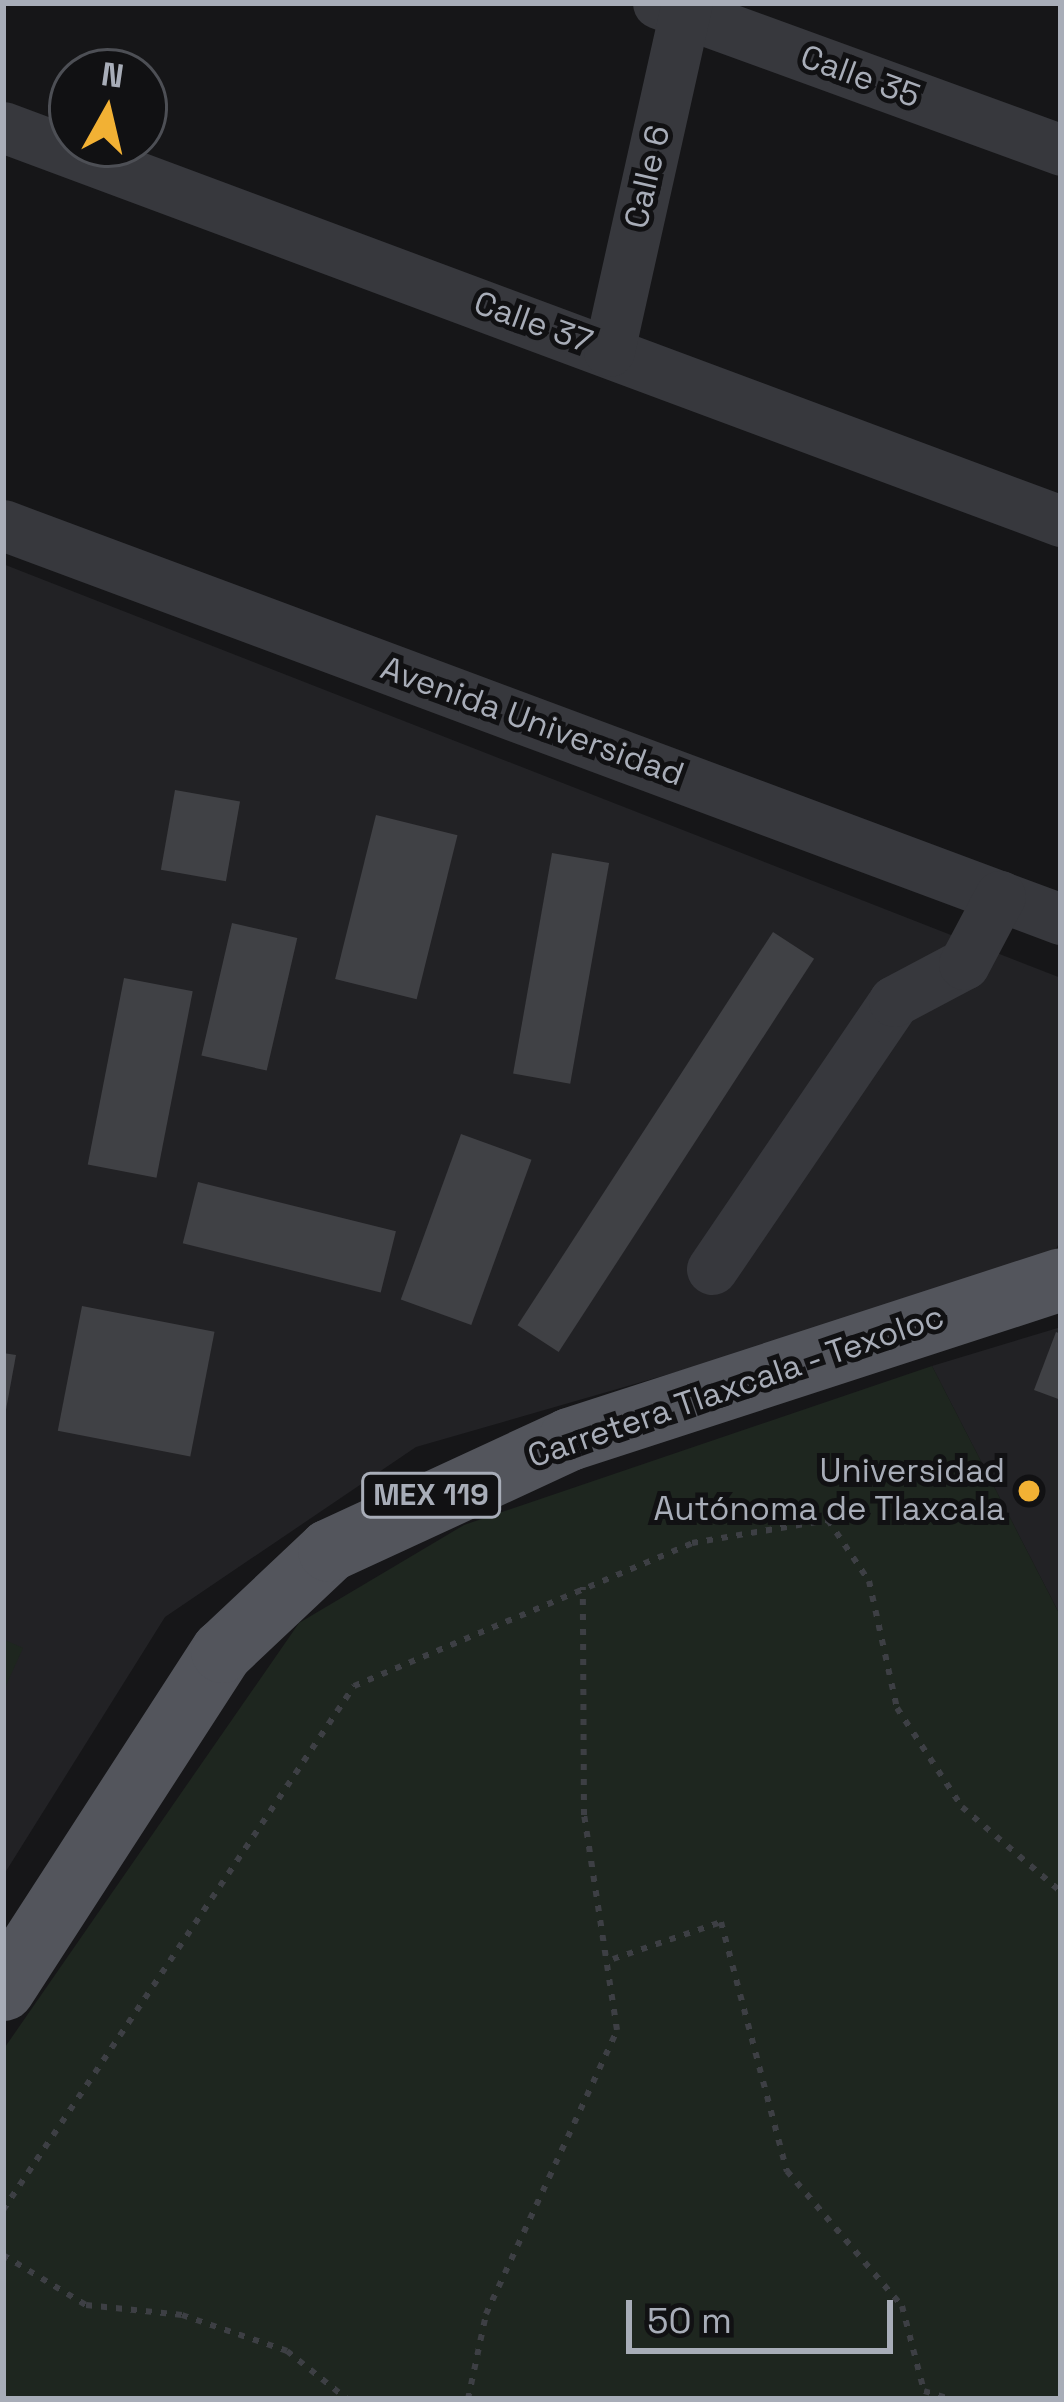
<!DOCTYPE html>
<html>
<head>
<meta charset="utf-8">
<style>
  body { margin:0 }
  #map { position:relative; width:1064px; height:2402px; overflow:hidden; background:#161618; font-family:"Space Grotesk",sans-serif }
  div>[style] { position:absolute }
  [style*='--x'] { left:calc(var(--x)*1px); top:calc(var(--y)*1px); width:calc(var(--w)*1px); rotate:calc(var(--a)*1deg) }
  .built>* { inset:0; background:#222225 }
  .green>* { inset:0; background:#1e261f }
  .building>* { inset:0; background:#404145; transform-origin:0 0 }
  .path>* { height:6px; margin-top:-3px; transform-origin:0; background:repeating-linear-gradient(90deg,#3d3f44 0 6px,transparent 0 15px) }
  .minor>* { height:51px; margin:-25.5px; padding:0 25.5px; transform-origin:25.5px; border-radius:25.5px; background:#37383d }
  .major>* { height:63px; margin:-31.5px; padding:0 31.5px; transform-origin:31.5px; border-radius:31.5px; background:#53555c }
  .dots>* { width:33px; height:33px; translate:-50% -50%; box-sizing:border-box; border:6px solid #111113; border-radius:50% }
  span { translate:-50% -50%; white-space:nowrap; text-align:center; line-height:1.15; -webkit-text-stroke:10px #111113; paint-order:stroke }
  .shield-label span { padding:3px 9px; background:#111113; border:3px solid; border-radius:9px; -webkit-text-stroke-width:0 }
  .shield-label { font-size:30px; color:#a8adb8; font-weight:700 }
  .street-label { font-size:33px; color:#a8adb8 }
  .poi-label { font-size:33px; color:#a8adb8 }
  .right { translate:-100% -50%; text-align:right }
  .frame { position:absolute; inset:0; border:6px solid #a8adb8; pointer-events:none }
  .north { position:absolute; left:48px; top:48px; width:120px; height:120px; box-sizing:border-box; background:#111113; border:3px solid #4d4f55; border-radius:50%; rotate:8deg; font-size:33px; font-weight:700; line-height:48px; text-align:center; color:#a8adb8 }
  .north::after { content:''; display:block; margin:auto; width:42px; height:54px; background:#f2b134; clip-path:polygon(50% 0,100% 100%,50% 72%,0 100%) }
  .scale { position:absolute; left:626px; top:2300px; width:267px; height:54px; box-sizing:border-box; border:6px solid #a8adb8; border-top:0; padding-left:15px; font-size:36px; line-height:42px; white-space:nowrap; color:#a8adb8; -webkit-text-stroke:9px #111113; paint-order:stroke }
</style>
</head>
<body>
<div id="map">
  <div class="built">
    <i style="clip-path:polygon(3px 564px,1061px 978px,1061px 1239px,1048px 1265px,416px 1447px,165px 1617px,3px 1876px)"></i>
    <i style="clip-path:polygon(1061px 1327px,1061px 1617px,932px 1366px)"></i>
  </div>
  <div class="green">
    <i style="clip-path:polygon(932px 1366px,1061px 1617px,1061px 2399px,3px 2399px,3px 2050px,299px 1623px,464px 1525px)"></i>
    <i style="clip-path:polygon(3px 1639px,23px 1648px,3px 1692px)"></i>
  </div>
  <div class="building">
    <i style="left:175px;top:790px;width:66px;height:81px;rotate:10deg"></i>
    <i style="left:376px;top:815px;width:84px;height:169px;rotate:14deg"></i>
    <i style="left:552px;top:853px;width:58px;height:224px;rotate:10deg"></i>
    <i style="left:232px;top:923px;width:67px;height:136px;rotate:13deg"></i>
    <i style="left:773px;top:932px;width:49px;height:469px;rotate:33deg"></i>
    <i style="left:124px;top:978px;width:70px;height:190px;rotate:11deg"></i>
    <i style="left:461px;top:1134px;width:75px;height:176px;rotate:20deg"></i>
    <i style="left:198px;top:1182px;width:204px;height:63px;rotate:14deg"></i>
    <i style="left:82px;top:1306px;width:135px;height:127px;rotate:11deg"></i>
    <i style="clip-path:polygon(1056px 1332px,1061px 1334px,1061px 1400px,1034px 1390px)"></i>
    <i style="clip-path:polygon(3px 1353px,16px 1355px,5px 1415px,3px 1415px)"></i>
  </div>
  <div class="path">
    <i style="--x:613;--y:1959;--w:114;--a:-18.9"></i>
    <i style="--x:721;--y:1922;--w:258;--a:75.2"></i>
    <i style="--x:787;--y:2171;--w:177;--a:49.6"></i>
    <i style="--x:902;--y:2306;--w:88;--a:75.5"></i>
    <i style="--x:924;--y:2391;--w:27;--a:17"></i>
    <i style="--x:3;--y:2210;--w:631;--a:-56.18"></i>
    <i style="--x:354;--y:1686;--w:367;--a:-22.9"></i>
    <i style="--x:692;--y:1543;--w:138;--a:-9.6"></i>
    <i style="--x:828;--y:1520;--w:73;--a:56.1"></i>
    <i style="--x:869;--y:1581;--w:130;--a:77.6"></i>
    <i style="--x:897;--y:1708;--w:118;--a:56.7"></i>
    <i style="--x:962;--y:1807;--w:130;--a:40.6"></i>
    <i style="--x:3;--y:2255;--w:97;--a:31.1"></i>
    <i style="--x:86;--y:2305;--w:97;--a:5.9"></i>
    <i style="--x:182;--y:2315;--w:111;--a:18.9"></i>
    <i style="--x:287;--y:2351;--w:77;--a:38.7"></i>
    <i style="--x:468;--y:2399;--w:87;--a:-78"></i>
    <i style="--x:486;--y:2314;--w:313;--a:-65.2"></i>
    <i style="--x:617;--y:2030;--w:218;--a:-98.7"></i>
    <i style="--x:584;--y:1815;--w:228;--a:-90.3"></i>
  </div>
  <div class="minor">
    <i style="--x:658;--y:3;--w:429;--a:20"></i>
    <i style="--x:3;--y:127;--w:1129;--a:20.43"></i>
    <i style="--x:609;--y:351;--w:357;--a:-77.4"></i>
    <i style="--x:3;--y:525;--w:1129;--a:20.43"></i>
    <i style="--x:712;--y:1269;--w:324;--a:-55.8"></i>
    <i style="--x:894;--y:1001;--w:79;--a:-27.9"></i>
    <i style="--x:964;--y:964;--w:77;--a:-62.1"></i>
  </div>
  <div class="major">
    <i style="--x:3;--y:1989;--w:403;--a:-57.1"></i>
    <i style="--x:222;--y:1651;--w:147;--a:-43.3"></i>
    <i style="--x:329;--y:1550;--w:264;--a:-24.8"></i>
    <i style="--x:569;--y:1439;--w:517;--a:-18.01"></i>
  </div>
  <div class="dots">
    <i style="left:1029px;top:1491px;background:#f2b134"></i>
  </div>
  <div class="shield-label">
    <span style="left:431px;top:1495px">MEX 119</span>
  </div>
  <div class="street-label">
    <span style="left:860px;top:77px;rotate:20deg">Calle 35</span>
    <span style="left:648px;top:177px;rotate:-77deg">Calle 6</span>
    <span style="left:533px;top:323px;rotate:20deg">Calle 37</span>
    <span style="left:532px;top:722px;rotate:20deg">Avenida Universidad</span>
    <span style="left:736px;top:1387px;rotate:-19deg">Carretera Tlaxcala - Texoloc</span>
  </div>
  <div class="poi-label">
    <span class="right" style="left:1005px;top:1491px">Universidad<br>Autónoma de Tlaxcala</span>
  </div>
  <div class="frame"></div>
  <div class="north">N</div>
  <div class="scale">50 m</div>
</div>
</body>
</html>
